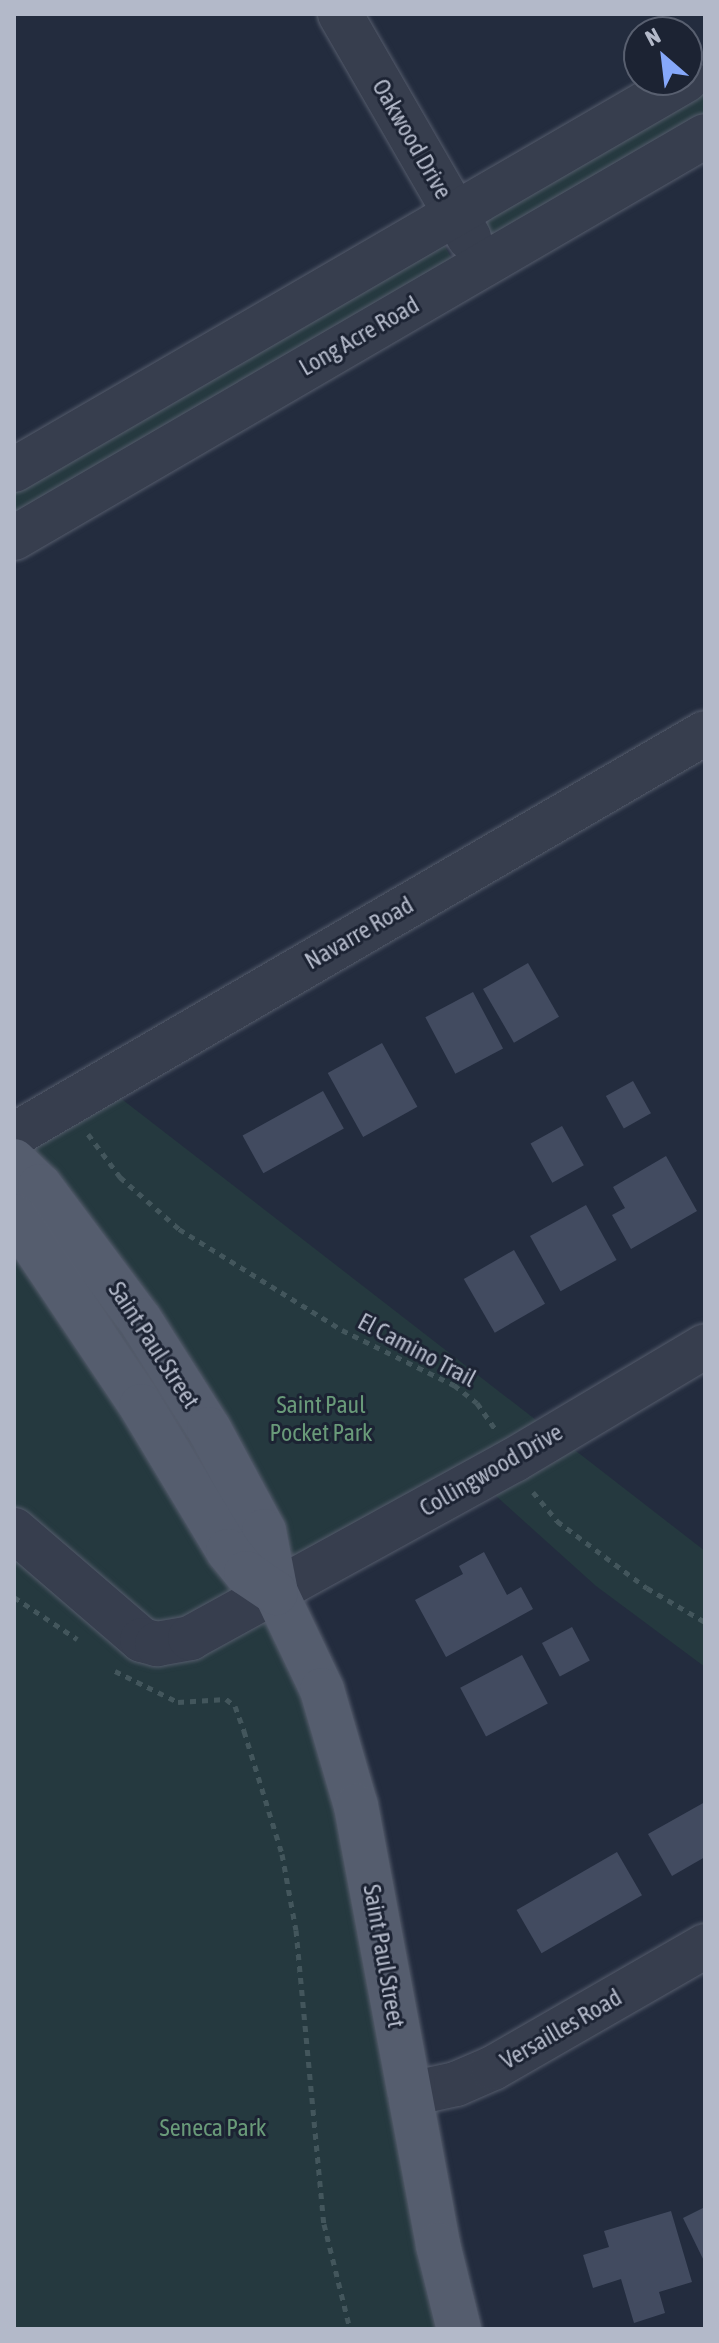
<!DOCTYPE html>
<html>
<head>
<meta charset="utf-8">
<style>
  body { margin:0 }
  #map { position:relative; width:719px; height:2343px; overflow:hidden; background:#232c3e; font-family:"Asap Condensed",sans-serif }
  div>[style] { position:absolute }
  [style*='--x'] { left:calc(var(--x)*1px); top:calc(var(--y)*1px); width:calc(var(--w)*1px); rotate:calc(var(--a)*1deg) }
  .green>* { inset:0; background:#25393f }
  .building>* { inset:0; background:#424b60; transform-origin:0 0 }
  .path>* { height:5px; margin-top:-2.5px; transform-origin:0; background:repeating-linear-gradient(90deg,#43565c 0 6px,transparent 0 12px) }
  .roads { filter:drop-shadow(0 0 2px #555c6c) drop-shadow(0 0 2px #555c6c) }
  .minor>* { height:44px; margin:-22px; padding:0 22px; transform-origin:22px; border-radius:22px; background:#373e4e }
  .major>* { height:44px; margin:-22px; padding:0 22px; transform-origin:22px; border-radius:22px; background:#555d6e }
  span { translate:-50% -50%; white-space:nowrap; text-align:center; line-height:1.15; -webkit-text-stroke:6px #1c2333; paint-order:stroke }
  .street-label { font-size:24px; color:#b3b9c9 }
  .park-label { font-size:24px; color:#699a79 }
  .frame { position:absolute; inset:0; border:16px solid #b3b9c9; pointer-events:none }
  .north { position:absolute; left:623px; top:16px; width:80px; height:80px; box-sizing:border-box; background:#1c2333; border:2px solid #585f6f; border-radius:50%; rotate:332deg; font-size:22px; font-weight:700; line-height:32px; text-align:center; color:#b3b9c9 }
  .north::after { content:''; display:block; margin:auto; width:28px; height:36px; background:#86a8fa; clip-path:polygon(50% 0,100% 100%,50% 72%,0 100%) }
</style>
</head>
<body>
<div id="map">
  <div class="green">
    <i style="clip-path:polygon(705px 87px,705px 120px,501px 239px,489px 235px,484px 221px)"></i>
    <i style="clip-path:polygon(444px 245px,453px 261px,14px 521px,14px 488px)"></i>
    <i style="clip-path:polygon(101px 1083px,705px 1551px,705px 1667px,596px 1586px,476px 1478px,276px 1593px,298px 1636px,459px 2329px,14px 2329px,14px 1135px)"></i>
  </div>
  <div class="building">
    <i style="left:528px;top:963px;width:62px;height:52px;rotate:60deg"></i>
    <i style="left:473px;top:992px;width:64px;height:54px;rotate:62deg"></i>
    <i style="left:382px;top:1043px;width:73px;height:62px;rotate:61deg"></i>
    <i style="left:633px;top:1081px;width:37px;height:31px;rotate:61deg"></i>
    <i style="left:323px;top:1091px;width:43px;height:92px;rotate:61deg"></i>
    <i style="left:562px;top:1126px;width:45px;height:36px;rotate:61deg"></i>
    <i style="clip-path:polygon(666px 1156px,697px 1211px,631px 1249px,612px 1215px,625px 1208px,613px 1187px)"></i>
    <i style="left:586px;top:1205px;width:63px;height:64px;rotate:61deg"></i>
    <i style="left:514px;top:1250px;width:62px;height:58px;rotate:60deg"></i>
    <i style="clip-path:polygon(484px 1552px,507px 1595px,521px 1587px,533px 1609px,446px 1657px,415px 1600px,463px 1574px,459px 1566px)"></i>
    <i style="left:572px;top:1627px;width:38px;height:34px;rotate:62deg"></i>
    <i style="left:522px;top:1655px;width:55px;height:70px;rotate:62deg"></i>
    <i style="clip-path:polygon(705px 1802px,705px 1857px,672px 1876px,648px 1834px)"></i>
    <i style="left:617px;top:1852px;width:50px;height:116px;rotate:60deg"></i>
    <i style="clip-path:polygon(705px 2207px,705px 2263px,683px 2218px)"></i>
    <i style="clip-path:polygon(671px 2211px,692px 2282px,659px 2292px,665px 2313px,634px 2323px,621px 2279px,593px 2288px,583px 2255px,609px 2247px,604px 2231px)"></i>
  </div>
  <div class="path">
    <i style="--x:88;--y:1134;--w:54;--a:53.3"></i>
    <i style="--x:120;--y:1177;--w:79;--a:41.4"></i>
    <i style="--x:179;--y:1229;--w:192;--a:31.8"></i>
    <i style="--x:342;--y:1330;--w:125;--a:26.2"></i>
    <i style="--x:454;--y:1385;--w:29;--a:38"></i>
    <i style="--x:477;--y:1403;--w:32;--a:55"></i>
    <i style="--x:533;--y:1492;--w:38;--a:50"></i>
    <i style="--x:557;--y:1521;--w:112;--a:36.7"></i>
    <i style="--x:647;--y:1588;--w:67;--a:30.4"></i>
    <i style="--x:14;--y:1597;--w:76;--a:33.7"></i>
    <i style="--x:115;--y:1671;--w:70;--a:26.2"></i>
    <i style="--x:178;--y:1702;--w:48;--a:-3.6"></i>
    <i style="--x:226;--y:1699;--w:11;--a:38"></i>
    <i style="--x:235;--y:1706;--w:27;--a:70"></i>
    <i style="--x:244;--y:1731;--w:129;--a:72.8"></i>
    <i style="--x:282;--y:1854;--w:77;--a:79.6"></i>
    <i style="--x:296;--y:1930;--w:295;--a:84.6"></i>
    <i style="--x:324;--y:2224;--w:108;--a:76.1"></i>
  </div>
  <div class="roads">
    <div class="minor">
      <i style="--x:340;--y:14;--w:258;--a:60"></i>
      <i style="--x:14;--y:470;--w:777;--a:-30.13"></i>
      <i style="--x:14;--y:538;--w:799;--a:-30.19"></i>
      <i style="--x:14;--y:1135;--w:799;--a:-30.19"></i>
      <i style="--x:14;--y:1530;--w:169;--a:40.7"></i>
      <i style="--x:142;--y:1640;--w:16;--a:15"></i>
      <i style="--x:157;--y:1644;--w:34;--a:-10"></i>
      <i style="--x:190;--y:1638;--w:370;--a:-28.8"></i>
      <i style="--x:514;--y:1460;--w:222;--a:-30.8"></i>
      <i style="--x:410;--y:2094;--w:47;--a:-12.3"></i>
      <i style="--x:456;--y:2084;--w:40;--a:-23.4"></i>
      <i style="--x:493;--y:2068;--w:245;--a:-29.9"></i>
    </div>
    <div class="major">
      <i style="--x:14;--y:1161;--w:36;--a:44"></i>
      <i style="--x:40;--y:1186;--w:167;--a:53.3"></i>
      <i style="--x:140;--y:1320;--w:129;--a:57.7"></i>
      <i style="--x:209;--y:1429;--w:116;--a:61.7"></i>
      <i style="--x:264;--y:1531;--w:63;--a:79"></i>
      <i style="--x:276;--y:1593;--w:107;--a:64.6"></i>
      <i style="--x:322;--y:1690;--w:121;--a:73.7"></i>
      <i style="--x:356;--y:1806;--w:447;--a:79.4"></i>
      <i style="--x:438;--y:2245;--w:87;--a:76"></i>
      <i style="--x:14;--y:1216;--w:229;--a:56.2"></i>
      <i style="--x:141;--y:1406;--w:169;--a:59"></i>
      <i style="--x:228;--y:1551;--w:28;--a:51"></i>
      <i style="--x:246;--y:1573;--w:36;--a:34"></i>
    </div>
  </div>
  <div class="street-label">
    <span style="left:412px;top:139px;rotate:60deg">Oakwood Drive</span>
    <span style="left:359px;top:336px;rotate:-30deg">Long Acre Road</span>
    <span style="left:359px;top:933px;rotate:-30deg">Navarre Road</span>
    <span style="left:154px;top:1345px;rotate:57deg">Saint Paul Street</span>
    <span style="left:417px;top:1350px;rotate:28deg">El Camino Trail</span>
    <span style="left:491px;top:1470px;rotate:-30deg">Collingwood Drive</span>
    <span style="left:384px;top:1956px;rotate:80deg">Saint Paul Street</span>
    <span style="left:561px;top:2029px;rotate:-30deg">Versailles Road</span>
  </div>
  <div class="park-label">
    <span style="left:321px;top:1419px">Saint Paul<br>Pocket Park</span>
    <span style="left:213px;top:2128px">Seneca Park</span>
  </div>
  <div class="frame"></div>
  <div class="north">N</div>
</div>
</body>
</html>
